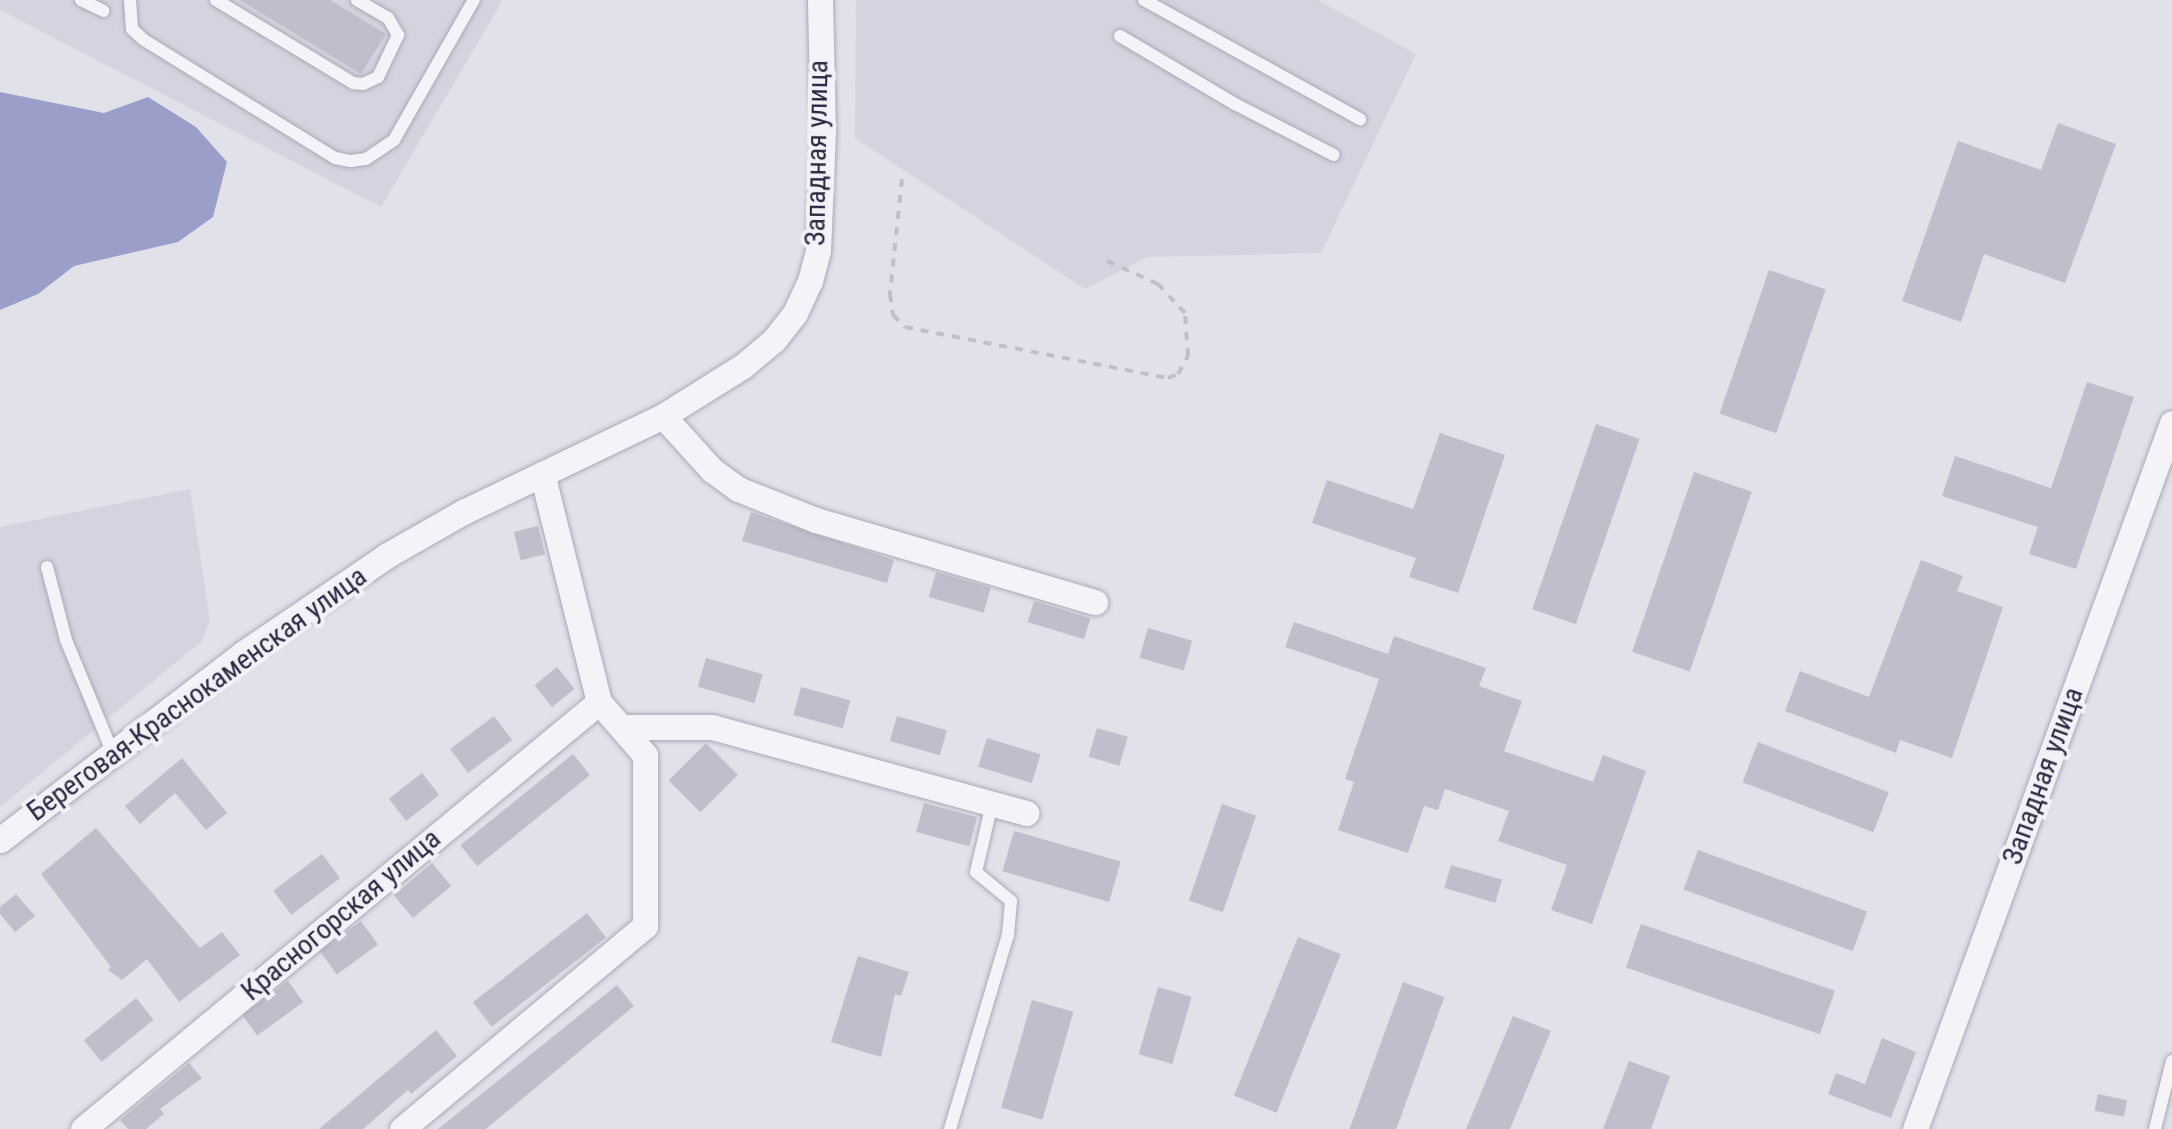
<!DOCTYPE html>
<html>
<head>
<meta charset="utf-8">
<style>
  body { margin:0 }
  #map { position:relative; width:2172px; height:1129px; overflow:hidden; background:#e1e1ea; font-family:"Roboto Condensed",sans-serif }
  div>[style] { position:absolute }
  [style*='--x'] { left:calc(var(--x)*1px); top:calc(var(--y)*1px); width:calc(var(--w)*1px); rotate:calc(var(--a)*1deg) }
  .built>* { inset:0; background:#d4d3df }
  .water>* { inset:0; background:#9c9eca }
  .building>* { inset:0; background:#bfbecc; transform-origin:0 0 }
  .path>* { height:4px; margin-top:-2px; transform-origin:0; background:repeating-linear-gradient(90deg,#c0bfc8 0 8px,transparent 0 16px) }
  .roads { filter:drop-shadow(0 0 2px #aaaab7) drop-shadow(0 0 2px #aaaab7) }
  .service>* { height:12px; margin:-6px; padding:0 6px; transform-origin:6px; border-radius:6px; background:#f4f4f8 }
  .minor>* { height:25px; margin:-12.5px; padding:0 12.5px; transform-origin:12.5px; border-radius:12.5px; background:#f4f4f8 }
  span { translate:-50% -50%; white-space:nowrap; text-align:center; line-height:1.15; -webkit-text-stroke:8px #f1f1f7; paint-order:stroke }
  .street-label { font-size:28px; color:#2b2941 }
</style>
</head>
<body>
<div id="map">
  <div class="built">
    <i style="clip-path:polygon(0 0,503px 0,381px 207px,0 10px)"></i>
    <i style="clip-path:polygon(856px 0,1318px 0,1416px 54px,1321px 253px,1147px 257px,1085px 289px,855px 138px)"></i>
    <i style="clip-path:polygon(190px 489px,210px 620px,201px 642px,0 807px,0 527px)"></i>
  </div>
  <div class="water">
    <i style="clip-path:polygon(0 92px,104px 113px,148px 97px,196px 127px,227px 162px,213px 217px,178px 242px,74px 266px,38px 294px,0 310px)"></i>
  </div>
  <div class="building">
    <i style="clip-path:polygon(240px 0,330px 0,386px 34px,361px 74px)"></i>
    <i style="clip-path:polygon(2058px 123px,2116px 144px,2065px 283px,1984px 254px,1961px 322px,1902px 301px,1958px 141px,2041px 170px)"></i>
    <i style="left:1769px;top:270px;width:60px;height:152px;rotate:19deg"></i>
    <i style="clip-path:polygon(2087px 382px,2134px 397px,2076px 569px,2029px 554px,2038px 527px,1942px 496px,1955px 456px,2051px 488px)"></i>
    <i style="left:1596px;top:424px;width:46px;height:196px;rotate:19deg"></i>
    <i style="clip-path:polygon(1440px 433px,1505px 455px,1458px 593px,1409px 577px,1416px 558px,1312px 523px,1327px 480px,1413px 509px)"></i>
    <i style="left:1694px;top:472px;width:61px;height:190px;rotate:19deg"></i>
    <i style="clip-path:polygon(751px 512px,894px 560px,887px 583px,742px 541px)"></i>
    <i style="left:538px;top:526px;width:29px;height:25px;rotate:76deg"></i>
    <i style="clip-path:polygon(1921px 560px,1963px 576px,1957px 591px,2003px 607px,1952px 758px,1900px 740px,1896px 753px,1785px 711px,1800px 671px,1869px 697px)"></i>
    <i style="left:936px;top:572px;width:57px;height:26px;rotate:16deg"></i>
    <i style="left:1034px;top:601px;width:59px;height:22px;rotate:17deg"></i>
    <i style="clip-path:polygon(1294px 622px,1388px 654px,1394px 636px,1486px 668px,1479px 686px,1522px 701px,1504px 751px,1593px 782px,1603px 755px,1646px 771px,1592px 924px,1551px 910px,1567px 865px,1498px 841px,1509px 811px,1445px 789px,1438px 810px,1424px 806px,1408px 853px,1338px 830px,1354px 782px,1345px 779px,1379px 679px,1285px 647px)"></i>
    <i style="left:1148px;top:628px;width:46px;height:31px;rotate:16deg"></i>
    <i style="left:706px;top:658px;width:59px;height:30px;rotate:16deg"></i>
    <i style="left:557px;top:667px;width:28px;height:29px;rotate:51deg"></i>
    <i style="left:801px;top:687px;width:51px;height:29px;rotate:15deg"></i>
    <i style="left:494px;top:716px;width:30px;height:55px;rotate:53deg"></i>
    <i style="left:897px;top:716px;width:52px;height:26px;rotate:16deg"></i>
    <i style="left:1097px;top:728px;width:32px;height:30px;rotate:16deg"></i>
    <i style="left:987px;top:738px;width:56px;height:30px;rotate:17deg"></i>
    <i style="left:1758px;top:742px;width:140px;height:43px;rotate:21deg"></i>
    <i style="left:706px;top:743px;width:45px;height:53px;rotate:45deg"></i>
    <i style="left:573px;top:754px;width:27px;height:145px;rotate:51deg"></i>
    <i style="clip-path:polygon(182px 758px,227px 813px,206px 830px,175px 793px,140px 824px,125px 806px)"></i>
    <i style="left:422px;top:773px;width:28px;height:42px;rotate:52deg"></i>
    <i style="left:924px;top:803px;width:55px;height:30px;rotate:15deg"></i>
    <i style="left:1222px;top:804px;width:36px;height:102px;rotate:19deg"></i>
    <i style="clip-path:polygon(96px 828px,200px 948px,222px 932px,240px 955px,179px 1002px,147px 959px,122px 980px,108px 970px,111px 967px,41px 874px)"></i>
    <i style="left:1014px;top:831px;width:111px;height:42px;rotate:16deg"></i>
    <i style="left:1698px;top:850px;width:180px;height:42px;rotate:20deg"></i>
    <i style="left:322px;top:854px;width:30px;height:61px;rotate:53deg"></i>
    <i style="left:432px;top:863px;width:30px;height:50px;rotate:50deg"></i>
    <i style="left:1451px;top:865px;width:53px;height:24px;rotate:16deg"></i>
    <i style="clip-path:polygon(16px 894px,35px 916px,15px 932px,0 914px,0 907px)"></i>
    <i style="left:587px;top:913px;width:31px;height:145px;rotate:52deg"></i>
    <i style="left:361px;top:921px;width:29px;height:51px;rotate:54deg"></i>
    <i style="left:1641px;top:924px;width:205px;height:46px;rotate:19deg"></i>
    <i style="left:1298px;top:937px;width:46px;height:171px;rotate:22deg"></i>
    <i style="clip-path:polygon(858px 956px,909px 972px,901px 996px,895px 994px,881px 1057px,831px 1042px)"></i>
    <i style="left:288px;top:981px;width:26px;height:57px;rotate:54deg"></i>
    <i style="left:1403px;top:982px;width:44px;height:157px;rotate:20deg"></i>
    <i style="clip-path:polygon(617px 985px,634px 1006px,486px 1129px,438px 1129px)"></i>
    <i style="left:1158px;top:987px;width:35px;height:70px;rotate:16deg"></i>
    <i style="left:136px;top:998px;width:28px;height:67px;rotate:51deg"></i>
    <i style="left:1032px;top:1000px;width:43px;height:112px;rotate:16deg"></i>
    <i style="clip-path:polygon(1513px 1016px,1551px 1031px,1510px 1129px,1466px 1129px)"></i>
    <i style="clip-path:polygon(436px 1030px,457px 1056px,411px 1094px,408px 1090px,363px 1129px,319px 1129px)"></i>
    <i style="clip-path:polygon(1882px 1038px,1916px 1052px,1891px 1118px,1828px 1094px,1836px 1073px,1865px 1084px)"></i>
    <i style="clip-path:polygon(1629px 1061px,1670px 1076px,1651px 1129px,1603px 1129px)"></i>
    <i style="clip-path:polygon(189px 1063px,202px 1078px,160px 1109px,164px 1114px,146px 1129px,128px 1129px,120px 1120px)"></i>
    <i style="left:2098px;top:1094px;width:30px;height:17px;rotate:12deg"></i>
  </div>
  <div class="path">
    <i style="--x:902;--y:179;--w:116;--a:96"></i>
    <i style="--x:890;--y:294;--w:21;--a:82"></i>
    <i style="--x:893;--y:315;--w:17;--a:45"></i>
    <i style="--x:905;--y:327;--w:268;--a:11"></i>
    <i style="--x:1168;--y:378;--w:11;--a:-22"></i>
    <i style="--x:1178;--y:374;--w:21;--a:-61"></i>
    <i style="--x:1188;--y:356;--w:43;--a:-94"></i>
    <i style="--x:1185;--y:313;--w:40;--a:-133"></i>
    <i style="--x:1158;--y:284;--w:56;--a:-155.7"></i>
  </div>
  <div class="roads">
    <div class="service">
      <i style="--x:81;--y:0;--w:25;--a:26"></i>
      <i style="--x:130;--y:0;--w:29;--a:86"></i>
      <i style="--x:132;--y:29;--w:16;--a:43"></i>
      <i style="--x:144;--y:40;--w:225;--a:31.7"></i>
      <i style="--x:335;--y:158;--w:16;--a:11"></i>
      <i style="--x:351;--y:161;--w:15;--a:-8"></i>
      <i style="--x:366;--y:159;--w:34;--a:-34"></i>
      <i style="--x:394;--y:140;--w:161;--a:-60.3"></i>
      <i style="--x:216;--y:0;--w:160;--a:31.2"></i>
      <i style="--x:353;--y:83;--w:10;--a:6"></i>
      <i style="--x:363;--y:84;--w:17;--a:-25"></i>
      <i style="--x:378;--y:77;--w:47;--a:-64.5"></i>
      <i style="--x:398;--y:35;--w:20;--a:-120"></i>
      <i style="--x:388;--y:18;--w:36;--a:-150"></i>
      <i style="--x:1144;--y:0;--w:247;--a:28.9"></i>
      <i style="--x:1120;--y:36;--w:134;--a:30.6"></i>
      <i style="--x:1235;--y:104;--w:111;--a:27.3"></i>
      <i style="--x:47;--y:567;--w:75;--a:75.4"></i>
      <i style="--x:66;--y:640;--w:120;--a:67.5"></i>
      <i style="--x:950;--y:1129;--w:202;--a:-73.4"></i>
      <i style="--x:1008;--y:935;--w:34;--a:-85"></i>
      <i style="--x:1011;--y:901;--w:45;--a:-140.4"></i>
      <i style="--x:976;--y:872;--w:70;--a:-76.8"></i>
      <i style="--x:2155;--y:1129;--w:70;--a:-76"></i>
    </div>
    <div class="minor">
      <i style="--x:663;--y:416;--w:73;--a:47.8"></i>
      <i style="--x:712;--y:470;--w:32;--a:36"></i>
      <i style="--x:738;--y:489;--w:84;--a:21.7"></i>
      <i style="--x:816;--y:520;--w:291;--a:16.4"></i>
      <i style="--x:621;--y:727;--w:91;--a:0"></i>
      <i style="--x:712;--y:727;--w:326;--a:15.3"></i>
      <i style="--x:0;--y:840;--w:309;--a:-37.5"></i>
      <i style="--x:245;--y:652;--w:171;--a:-34.2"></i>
      <i style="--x:386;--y:556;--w:91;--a:-29.7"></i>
      <i style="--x:465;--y:511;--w:220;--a:-25.6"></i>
      <i style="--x:663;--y:416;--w:94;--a:-32"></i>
      <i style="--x:743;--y:366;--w:40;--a:-40"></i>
      <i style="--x:774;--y:340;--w:34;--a:-52"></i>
      <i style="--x:795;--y:313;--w:35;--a:-65"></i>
      <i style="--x:810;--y:281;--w:31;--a:-75"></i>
      <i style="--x:818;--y:251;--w:118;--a:-87.6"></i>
      <i style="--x:823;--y:133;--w:133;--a:-91.3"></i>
      <i style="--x:83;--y:1129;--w:670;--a:-39.61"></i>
      <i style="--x:402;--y:1129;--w:317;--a:-39.9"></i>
      <i style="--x:645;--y:926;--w:171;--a:-90"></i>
      <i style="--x:645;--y:755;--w:70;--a:-131"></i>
      <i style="--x:599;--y:702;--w:235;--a:-104"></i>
      <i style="--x:1915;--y:1129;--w:751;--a:-70"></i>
    </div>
  </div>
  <div class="street-label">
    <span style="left:817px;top:153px;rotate:-89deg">Западная улица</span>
    <span style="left:197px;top:694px;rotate:-36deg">Береговая-Краснокаменская улица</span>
    <span style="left:2043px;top:776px;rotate:-70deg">Западная улица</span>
    <span style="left:341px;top:915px;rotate:-40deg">Красногорская улица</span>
  </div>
</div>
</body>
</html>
